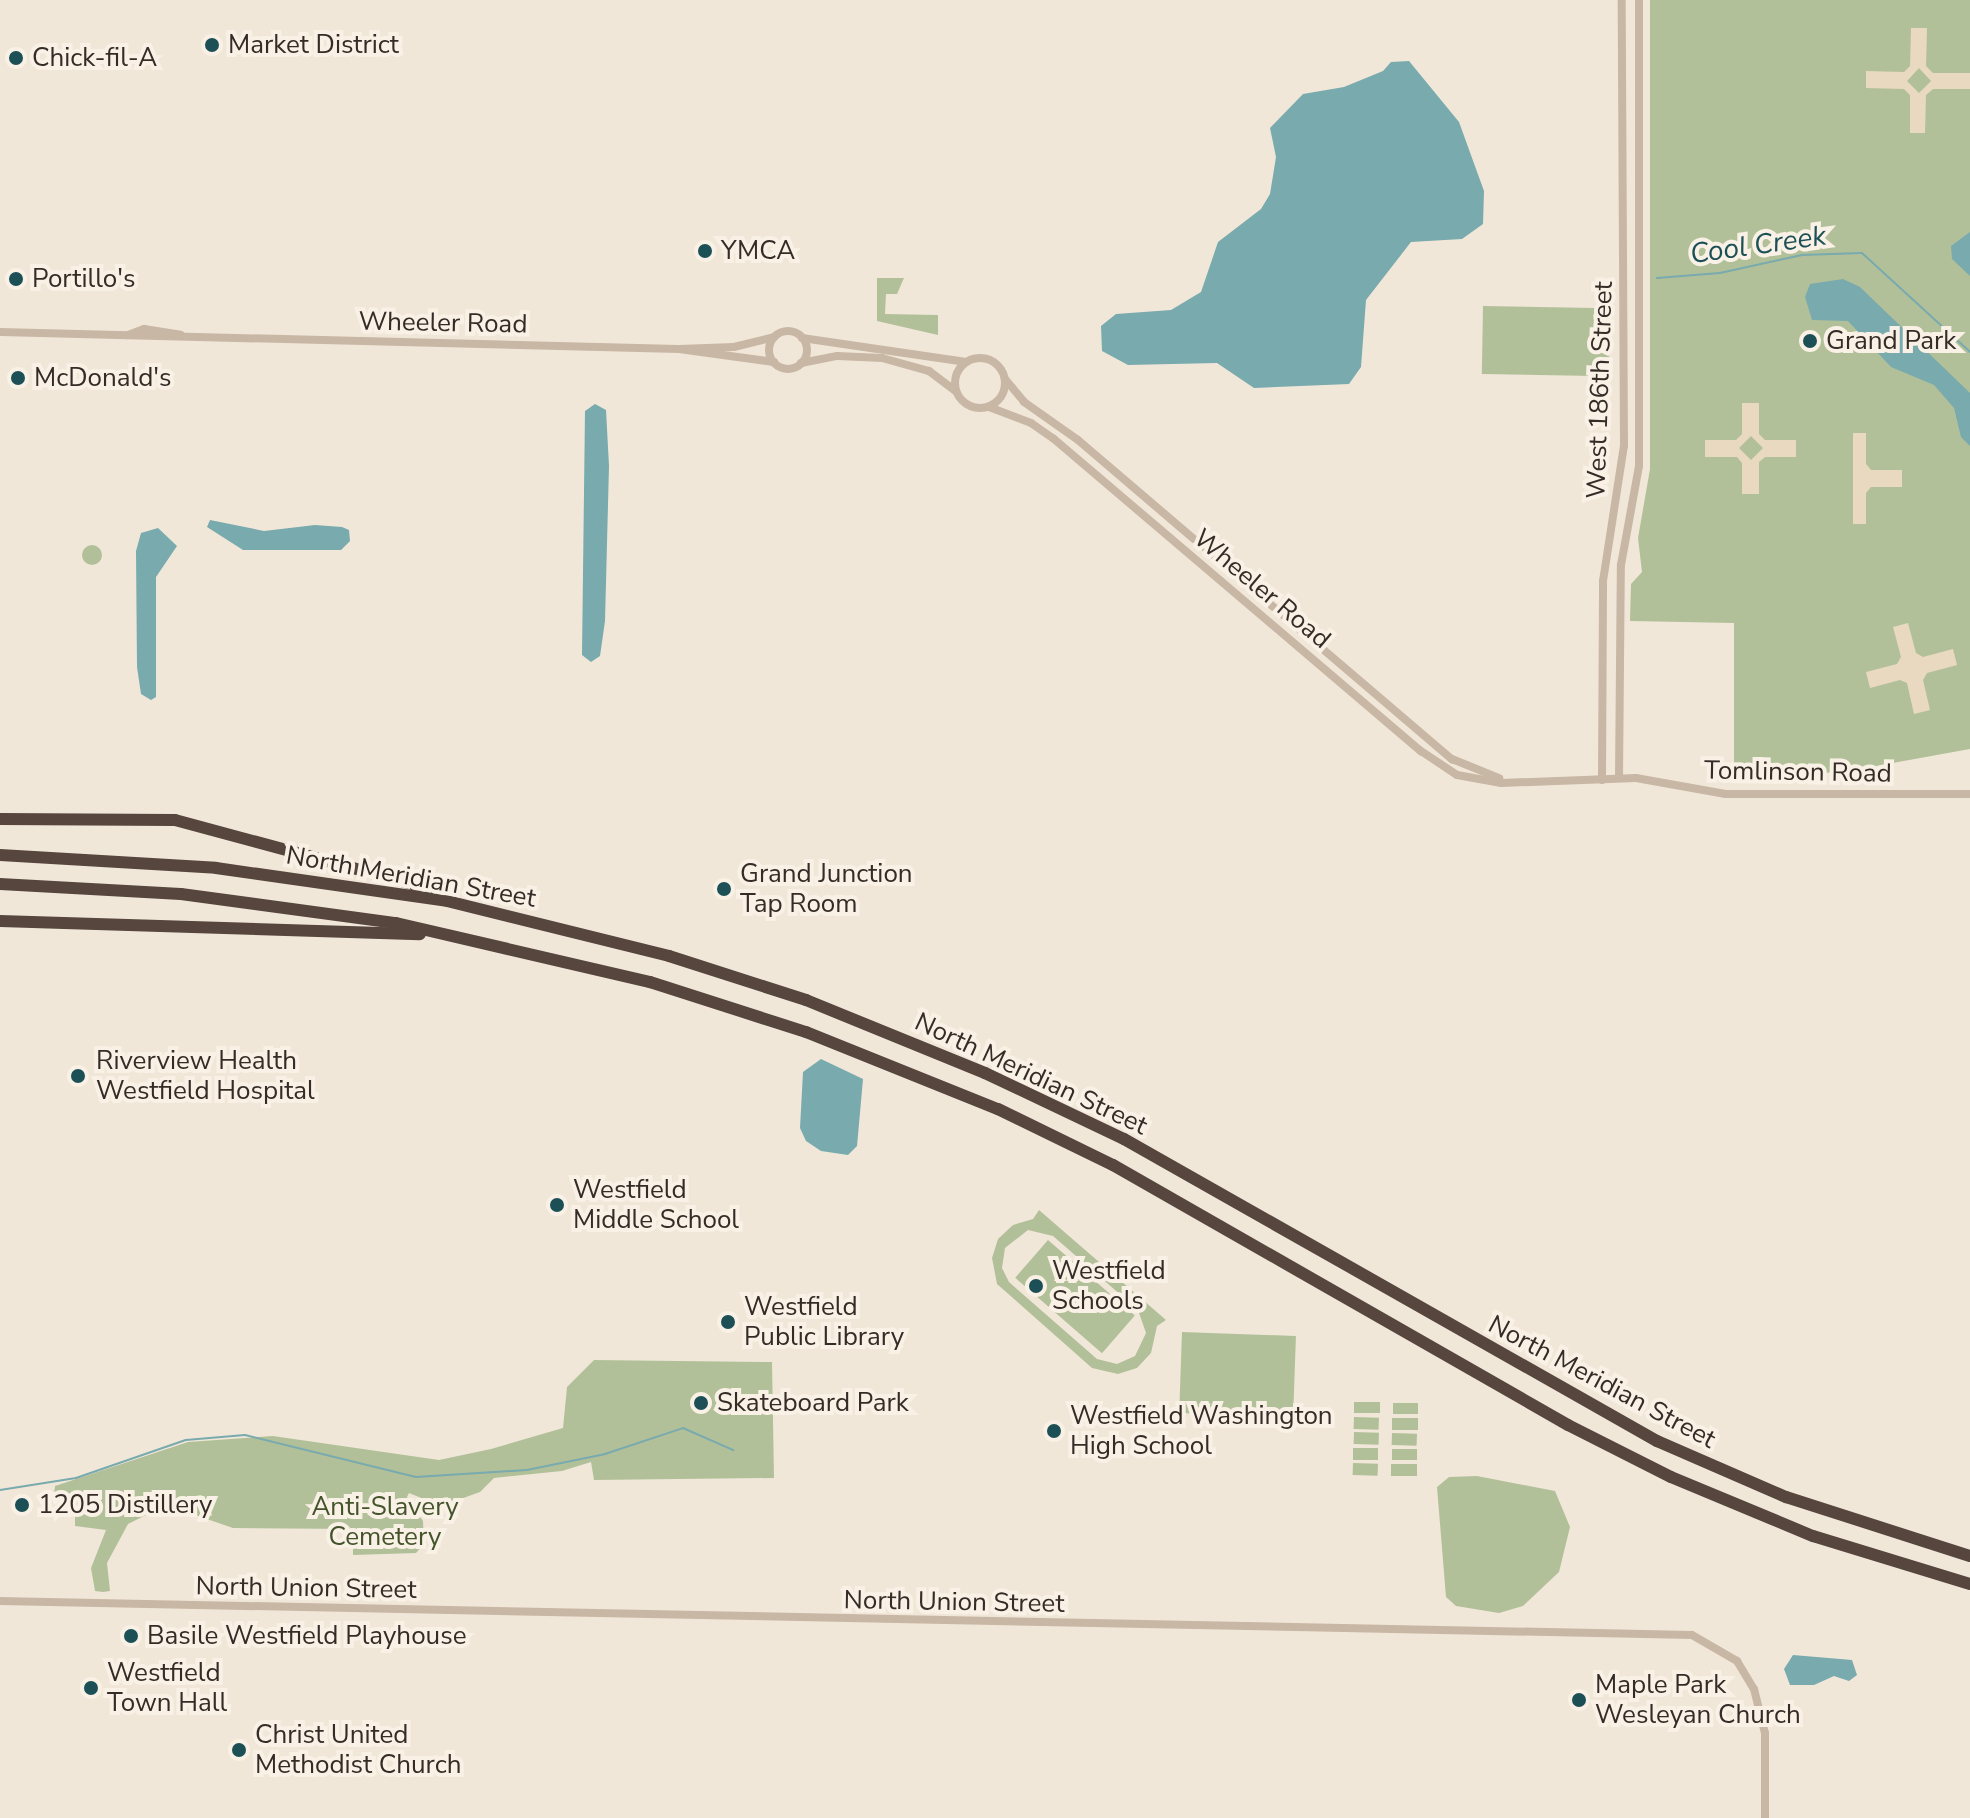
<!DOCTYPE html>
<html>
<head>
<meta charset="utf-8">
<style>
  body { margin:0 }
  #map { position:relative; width:1970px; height:1818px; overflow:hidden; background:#f1e7d9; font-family:"Nunito Sans",sans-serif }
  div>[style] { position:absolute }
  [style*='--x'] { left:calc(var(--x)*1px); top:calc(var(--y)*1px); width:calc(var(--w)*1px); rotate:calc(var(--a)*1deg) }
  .green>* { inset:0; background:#b2c099; transform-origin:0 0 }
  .round { border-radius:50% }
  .plaza>* { inset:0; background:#e9d9c0 }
  .water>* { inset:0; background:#78aaae }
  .stream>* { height:2px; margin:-1px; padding:0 1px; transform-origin:1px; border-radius:1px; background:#78aaae }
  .tertiary>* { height:8px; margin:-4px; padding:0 4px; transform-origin:4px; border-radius:4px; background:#c9b7a5 }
  .tertiary>.ring { margin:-4px; padding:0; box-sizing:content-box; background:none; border:8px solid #c9b7a5; border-radius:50% }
  .motorway>* { height:12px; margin:-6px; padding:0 6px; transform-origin:6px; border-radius:6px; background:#56463e }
  .dots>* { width:22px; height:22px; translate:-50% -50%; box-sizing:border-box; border:4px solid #f9f1e5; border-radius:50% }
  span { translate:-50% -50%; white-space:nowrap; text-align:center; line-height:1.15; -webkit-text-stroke:8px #f9f1e5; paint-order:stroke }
  .poi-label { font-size:26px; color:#352c27 }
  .left { translate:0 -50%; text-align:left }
  .street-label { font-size:26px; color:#352c27 }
  .park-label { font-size:26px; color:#43532a }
  .water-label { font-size:28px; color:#1c5056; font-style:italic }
</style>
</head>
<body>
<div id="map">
  <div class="green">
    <i style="clip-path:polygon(1650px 0,1970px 0,1970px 749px,1843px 772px,1734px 777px,1734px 623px,1630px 621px,1631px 584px,1642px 572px,1638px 538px,1650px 469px)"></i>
    <i style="clip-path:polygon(877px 278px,904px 278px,897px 294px,886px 294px,885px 314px,938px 315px,938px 335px,877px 321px)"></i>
    <i style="left:1483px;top:306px;width:127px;height:68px;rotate:1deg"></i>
    <i class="round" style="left:82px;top:545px;width:20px;height:20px"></i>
    <i style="clip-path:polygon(evenodd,1039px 1210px,1166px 1320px,1157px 1326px,1151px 1353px,1137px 1368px,1118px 1374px,1092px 1368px,997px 1284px,992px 1258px,998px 1239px,1013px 1225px,1033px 1219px,1039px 1210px,1028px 1230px,1053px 1236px,1138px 1310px,1146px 1333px,1135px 1356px,1117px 1364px,1097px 1359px,1009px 1282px,1002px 1268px,1005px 1248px,1028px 1230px)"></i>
    <i style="left:1048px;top:1240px;width:115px;height:50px;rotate:41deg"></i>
    <i style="left:1182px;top:1332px;width:114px;height:81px;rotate:2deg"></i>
    <i style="clip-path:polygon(594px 1360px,772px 1362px,774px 1478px,594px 1480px,591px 1462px,562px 1471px,494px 1478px,480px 1492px,441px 1506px,409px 1493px,407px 1497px,423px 1521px,424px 1544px,416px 1553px,353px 1555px,353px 1529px,233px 1528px,166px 1505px,128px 1524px,107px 1563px,110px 1591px,103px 1592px,95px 1591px,91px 1568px,106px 1530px,75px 1526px,75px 1495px,54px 1495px,55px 1486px,188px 1442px,273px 1436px,439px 1460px,491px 1449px,563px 1428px,567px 1387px)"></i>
    <i style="left:1354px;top:1402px;width:26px;height:11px"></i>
    <i style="left:1393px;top:1403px;width:25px;height:11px"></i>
    <i style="left:1354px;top:1417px;width:25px;height:12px;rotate:2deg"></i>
    <i style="left:1392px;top:1418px;width:26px;height:12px"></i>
    <i style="left:1354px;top:1432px;width:25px;height:12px;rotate:2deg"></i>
    <i style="left:1392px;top:1433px;width:25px;height:12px;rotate:2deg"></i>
    <i style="left:1353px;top:1448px;width:25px;height:12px"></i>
    <i style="left:1392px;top:1449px;width:25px;height:11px"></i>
    <i style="left:1353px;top:1463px;width:25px;height:12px;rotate:2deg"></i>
    <i style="left:1391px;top:1464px;width:26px;height:12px"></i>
    <i style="clip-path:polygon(1477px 1476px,1555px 1491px,1570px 1527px,1559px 1572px,1523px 1606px,1499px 1613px,1456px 1606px,1446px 1597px,1437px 1487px,1449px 1477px)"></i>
  </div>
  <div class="plaza">
    <i style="clip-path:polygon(evenodd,1911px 28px,1927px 28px,1926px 66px,1933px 73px,1970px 73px,1970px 89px,1933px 89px,1926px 95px,1925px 133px,1910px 133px,1910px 95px,1904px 89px,1866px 88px,1866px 71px,1904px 72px,1910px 66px,1911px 28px,1919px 68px,1931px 81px,1919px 93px,1907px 81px,1919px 68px)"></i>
    <i style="clip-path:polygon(evenodd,1742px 403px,1759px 403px,1759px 434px,1765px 440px,1796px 440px,1796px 457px,1765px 457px,1759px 462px,1759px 494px,1742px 494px,1742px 463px,1737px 457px,1705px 457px,1705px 440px,1736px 440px,1742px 434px,1742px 403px,1751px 436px,1763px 448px,1751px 460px,1739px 448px,1751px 436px)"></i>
    <i style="clip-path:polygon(1853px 433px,1866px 433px,1866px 464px,1871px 470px,1902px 470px,1902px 487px,1871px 487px,1866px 493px,1866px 524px,1853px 524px)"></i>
    <i style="clip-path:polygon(1908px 623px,1916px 653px,1923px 657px,1953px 649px,1957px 665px,1927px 673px,1923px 680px,1930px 710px,1914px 714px,1907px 683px,1900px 680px,1870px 688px,1866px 672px,1897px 664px,1901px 657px,1893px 627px)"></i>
  </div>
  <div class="water">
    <i style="clip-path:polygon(1409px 61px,1459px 122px,1484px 191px,1483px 224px,1462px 239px,1411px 242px,1366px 300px,1361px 367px,1349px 384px,1254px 388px,1217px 363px,1128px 365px,1102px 351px,1101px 326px,1116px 314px,1171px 310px,1201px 292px,1218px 242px,1261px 209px,1270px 194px,1276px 157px,1270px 128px,1303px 94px,1344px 87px,1383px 71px,1391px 62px)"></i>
    <i style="clip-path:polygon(1970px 232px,1970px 276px,1952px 259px,1951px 246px)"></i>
    <i style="clip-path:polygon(1843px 279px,1860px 287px,1970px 393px,1970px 446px,1961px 437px,1954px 408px,1934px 385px,1891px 367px,1848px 321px,1812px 320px,1805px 297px,1810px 284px)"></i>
    <i style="clip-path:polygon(595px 404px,606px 410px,609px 466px,605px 621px,600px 656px,591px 662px,582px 655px,585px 411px)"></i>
    <i style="clip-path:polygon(210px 520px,264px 531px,315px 525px,342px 527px,349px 530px,350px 541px,341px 550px,243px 550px,207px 527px)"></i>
    <i style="clip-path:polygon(158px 528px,177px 546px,156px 577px,156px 697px,151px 700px,141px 694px,137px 667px,136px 551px,141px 533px)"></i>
    <i style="clip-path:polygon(821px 1059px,863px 1079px,857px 1146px,848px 1155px,821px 1151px,806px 1141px,800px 1128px,803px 1072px)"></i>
    <i style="clip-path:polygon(1793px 1655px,1852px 1660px,1857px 1675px,1849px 1681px,1834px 1676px,1814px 1685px,1790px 1685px,1784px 1669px)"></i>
  </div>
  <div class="stream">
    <i style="--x:1657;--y:278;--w:63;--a:-4.5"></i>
    <i style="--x:1720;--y:273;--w:84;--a:-12.4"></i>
    <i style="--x:1802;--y:255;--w:60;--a:-1.9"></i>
    <i style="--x:1862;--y:253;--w:147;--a:42.5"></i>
    <i style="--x:0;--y:1490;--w:77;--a:-9"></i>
    <i style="--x:76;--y:1478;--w:116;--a:-19.1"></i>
    <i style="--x:186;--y:1440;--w:59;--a:-4.8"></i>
    <i style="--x:245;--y:1435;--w:176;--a:13.8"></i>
    <i style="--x:416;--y:1477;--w:111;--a:-3.6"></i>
    <i style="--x:527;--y:1470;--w:80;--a:-11.6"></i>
    <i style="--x:605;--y:1454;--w:82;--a:-18.4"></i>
    <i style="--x:683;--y:1428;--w:55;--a:23.7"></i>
  </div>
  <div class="tertiary">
    <i class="ring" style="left:769px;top:331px;width:30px;height:30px"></i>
    <i style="--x:0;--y:332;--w:679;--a:1.43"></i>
    <i style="--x:679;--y:349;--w:96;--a:7.8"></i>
    <i style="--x:128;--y:335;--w:17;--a:-21"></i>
    <i style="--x:144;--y:329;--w:37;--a:9"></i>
    <i style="--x:802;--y:338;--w:166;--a:8.3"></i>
    <i style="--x:679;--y:349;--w:55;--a:-2.1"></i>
    <i style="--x:734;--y:347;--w:41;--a:-14"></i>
    <i class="ring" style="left:955px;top:358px;width:42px;height:42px"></i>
    <i style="--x:801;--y:363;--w:37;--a:-11"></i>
    <i style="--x:837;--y:356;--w:45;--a:2.5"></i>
    <i style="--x:882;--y:358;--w:49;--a:15.5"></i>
    <i style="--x:929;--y:371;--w:34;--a:37"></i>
    <i style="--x:1005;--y:379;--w:30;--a:50"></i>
    <i style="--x:1024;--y:402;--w:66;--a:35.1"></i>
    <i style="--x:1078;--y:440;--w:492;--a:40.5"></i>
    <i style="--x:1452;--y:759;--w:51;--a:22"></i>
    <i style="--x:989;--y:407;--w:45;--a:20.9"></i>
    <i style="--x:1031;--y:423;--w:28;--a:35"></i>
    <i style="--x:1054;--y:439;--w:482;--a:40.4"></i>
    <i style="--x:1421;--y:751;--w:43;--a:33.7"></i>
    <i style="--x:1457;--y:775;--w:45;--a:10.3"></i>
    <i style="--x:1501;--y:783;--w:135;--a:-2.1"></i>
    <i style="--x:1636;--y:778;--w:91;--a:10.1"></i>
    <i style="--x:1726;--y:794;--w:244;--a:0"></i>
    <i style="--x:1619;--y:778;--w:213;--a:-89.5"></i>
    <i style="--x:1621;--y:565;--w:101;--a:-79.7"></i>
    <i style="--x:1639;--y:466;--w:466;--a:-90"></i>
    <i style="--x:1602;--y:780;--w:199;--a:-89.7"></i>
    <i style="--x:1603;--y:581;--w:137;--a:-81.2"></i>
    <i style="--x:1624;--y:446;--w:446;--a:-90.3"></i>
    <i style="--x:0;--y:1601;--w:1692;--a:1.15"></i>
    <i style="--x:1692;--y:1635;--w:52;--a:30"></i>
    <i style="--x:1737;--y:1661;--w:33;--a:59"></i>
    <i style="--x:1754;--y:1689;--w:45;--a:76"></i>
    <i style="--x:1765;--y:1733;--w:85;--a:90"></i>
  </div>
  <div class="motorway">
    <i style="--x:0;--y:819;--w:175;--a:0.3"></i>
    <i style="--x:175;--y:820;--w:258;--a:15.1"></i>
    <i style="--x:424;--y:887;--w:20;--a:30"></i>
    <i style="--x:0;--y:855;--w:216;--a:3.4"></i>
    <i style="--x:216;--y:868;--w:233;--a:8.1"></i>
    <i style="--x:447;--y:901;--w:229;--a:13.9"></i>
    <i style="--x:669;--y:956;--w:144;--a:17.8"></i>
    <i style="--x:806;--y:1000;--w:193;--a:22.2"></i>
    <i style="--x:985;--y:1073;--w:154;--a:25.4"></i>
    <i style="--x:1124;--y:1139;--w:613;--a:29.54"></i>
    <i style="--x:1657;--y:1441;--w:141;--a:23.5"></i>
    <i style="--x:1786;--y:1497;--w:193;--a:17.8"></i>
    <i style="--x:0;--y:884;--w:181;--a:3.2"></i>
    <i style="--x:181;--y:894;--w:217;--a:7.7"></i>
    <i style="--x:396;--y:923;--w:261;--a:13.1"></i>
    <i style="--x:650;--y:982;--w:164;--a:17.8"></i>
    <i style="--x:806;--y:1032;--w:207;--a:21.9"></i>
    <i style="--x:998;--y:1109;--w:128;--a:26"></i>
    <i style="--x:1113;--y:1165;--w:524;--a:29.74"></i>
    <i style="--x:1568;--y:1425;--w:115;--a:26.8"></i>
    <i style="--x:1671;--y:1477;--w:154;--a:22.6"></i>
    <i style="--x:1813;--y:1536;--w:164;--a:17"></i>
    <i style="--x:0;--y:921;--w:420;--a:1.8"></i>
  </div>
  <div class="dots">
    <i style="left:212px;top:45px;background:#1c5056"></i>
    <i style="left:16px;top:58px;background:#1c5056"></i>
    <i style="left:705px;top:251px;background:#1c5056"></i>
    <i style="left:16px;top:279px;background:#1c5056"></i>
    <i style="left:1810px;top:341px;background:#1c5056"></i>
    <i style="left:18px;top:378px;background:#1c5056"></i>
    <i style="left:724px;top:889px;background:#1c5056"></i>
    <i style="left:78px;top:1076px;background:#1c5056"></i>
    <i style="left:557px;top:1205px;background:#1c5056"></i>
    <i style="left:1036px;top:1286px;background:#1c5056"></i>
    <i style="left:728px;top:1322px;background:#1c5056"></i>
    <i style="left:701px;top:1403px;background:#1c5056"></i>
    <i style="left:1054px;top:1431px;background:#1c5056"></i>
    <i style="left:22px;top:1505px;background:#1c5056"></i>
    <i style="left:131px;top:1636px;background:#1c5056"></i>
    <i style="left:91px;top:1688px;background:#1c5056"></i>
    <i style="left:1579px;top:1700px;background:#1c5056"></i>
    <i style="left:239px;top:1750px;background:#1c5056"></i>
  </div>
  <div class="poi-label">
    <span class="left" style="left:228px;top:45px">Market District</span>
    <span class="left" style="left:32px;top:58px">Chick-fil-A</span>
    <span class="left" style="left:721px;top:251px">YMCA</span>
    <span class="left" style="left:32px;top:279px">Portillo's</span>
    <span class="left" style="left:1826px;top:341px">Grand Park</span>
    <span class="left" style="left:34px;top:378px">McDonald's</span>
    <span class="left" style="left:740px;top:889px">Grand Junction<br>Tap Room</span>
    <span class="left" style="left:96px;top:1076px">Riverview Health<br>Westfield Hospital</span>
    <span class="left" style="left:573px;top:1205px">Westfield<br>Middle School</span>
    <span class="left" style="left:1052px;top:1286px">Westfield<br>Schools</span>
    <span class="left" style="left:744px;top:1322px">Westfield<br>Public Library</span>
    <span class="left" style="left:717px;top:1403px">Skateboard Park</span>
    <span class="left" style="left:1070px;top:1431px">Westfield Washington<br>High School</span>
    <span class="left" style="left:38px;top:1505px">1205 Distillery</span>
    <span class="left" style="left:147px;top:1636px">Basile Westfield Playhouse</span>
    <span class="left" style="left:107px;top:1688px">Westfield<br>Town Hall</span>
    <span class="left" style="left:1595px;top:1700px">Maple Park<br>Wesleyan Church</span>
    <span class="left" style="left:255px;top:1750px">Christ United<br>Methodist Church</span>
  </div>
  <div class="street-label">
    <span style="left:443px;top:323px;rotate:1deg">Wheeler Road</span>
    <span style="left:1600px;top:390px;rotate:-88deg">West 186th Street</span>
    <span style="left:1262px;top:589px;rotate:40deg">Wheeler Road</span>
    <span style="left:1798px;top:772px;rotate:1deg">Tomlinson Road</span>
    <span style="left:411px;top:877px;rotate:10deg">North Meridian Street</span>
    <span style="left:1031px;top:1074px;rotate:25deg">North Meridian Street</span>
    <span style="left:1602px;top:1382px;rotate:28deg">North Meridian Street</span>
    <span style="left:306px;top:1588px;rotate:1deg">North Union Street</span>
    <span style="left:954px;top:1602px;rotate:1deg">North Union Street</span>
  </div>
  <div class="park-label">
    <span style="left:385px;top:1522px">Anti-Slavery<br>Cemetery</span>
  </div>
  <div class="water-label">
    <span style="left:1758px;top:245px;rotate:-8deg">Cool Creek</span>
  </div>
</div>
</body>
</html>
